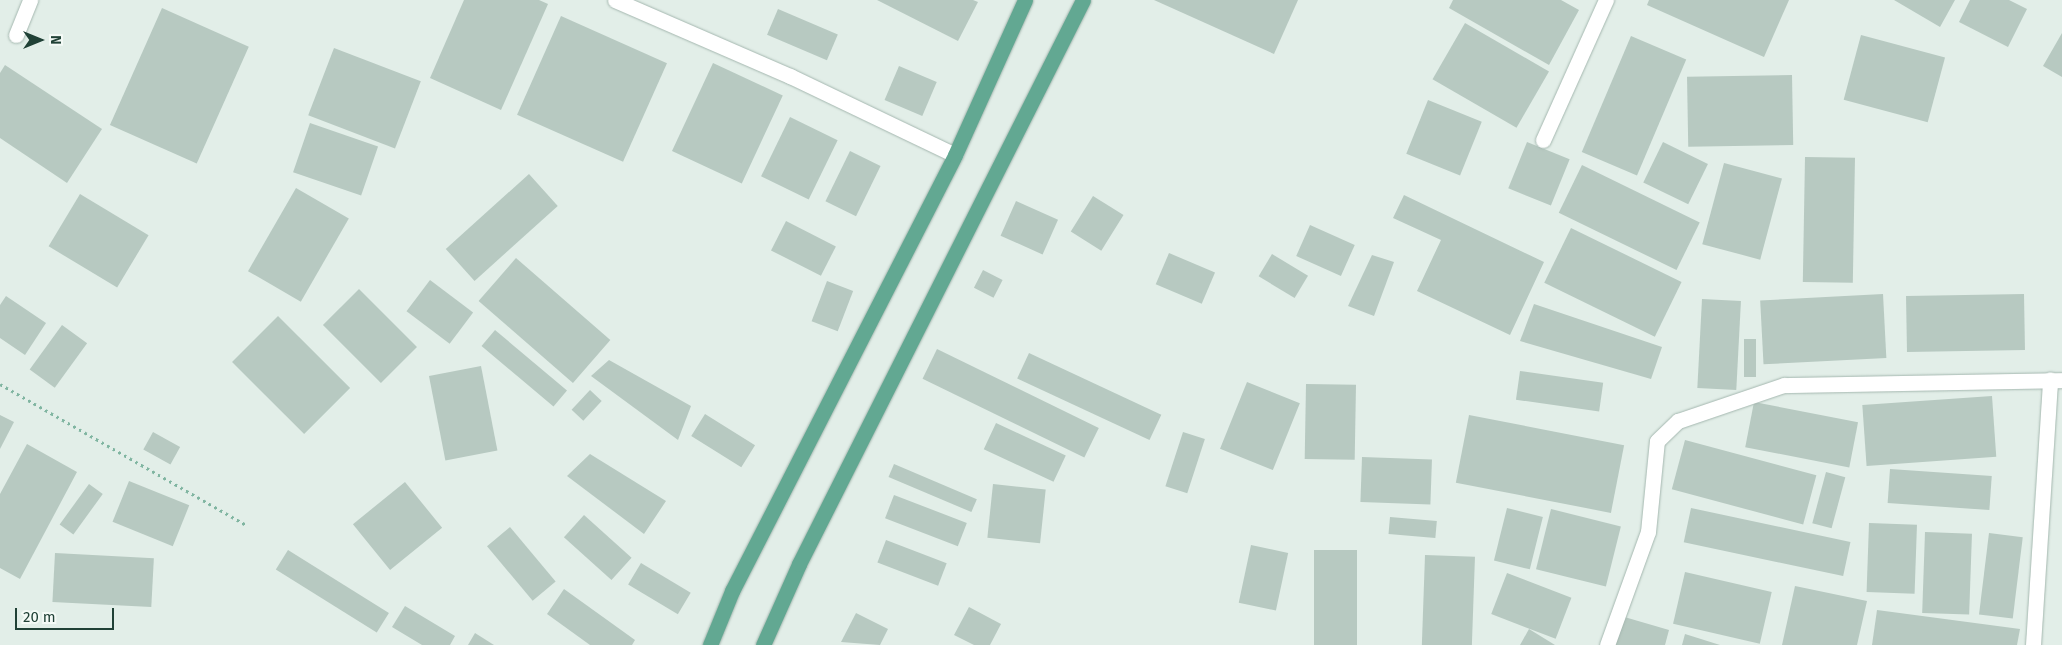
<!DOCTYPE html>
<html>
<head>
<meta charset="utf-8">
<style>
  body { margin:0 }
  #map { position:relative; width:2062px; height:645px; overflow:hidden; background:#e2eee8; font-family:"Fira Sans",sans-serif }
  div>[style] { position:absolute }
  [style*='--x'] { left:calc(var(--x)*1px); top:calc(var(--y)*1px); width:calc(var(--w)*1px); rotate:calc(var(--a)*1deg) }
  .building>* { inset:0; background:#b7c9c1; transform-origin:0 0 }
  .path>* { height:3px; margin-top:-1.5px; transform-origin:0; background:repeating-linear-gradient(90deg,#80b5a1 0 2.5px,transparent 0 6.5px) }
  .roads { filter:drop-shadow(0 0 1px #a4b7af) drop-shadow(0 0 1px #a4b7af) }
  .minor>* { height:15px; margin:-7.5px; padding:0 7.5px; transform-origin:7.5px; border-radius:7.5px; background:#fff }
  .major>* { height:15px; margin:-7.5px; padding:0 7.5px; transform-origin:7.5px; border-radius:7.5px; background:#62a892 }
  span { translate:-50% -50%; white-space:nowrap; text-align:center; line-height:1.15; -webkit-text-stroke:5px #f4faf6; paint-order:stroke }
  .north { position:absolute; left:15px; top:15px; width:50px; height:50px; -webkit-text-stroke:4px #f4faf6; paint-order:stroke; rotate:90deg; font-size:14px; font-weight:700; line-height:20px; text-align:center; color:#204136 }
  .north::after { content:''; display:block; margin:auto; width:18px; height:22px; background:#204136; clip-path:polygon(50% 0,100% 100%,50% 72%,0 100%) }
  .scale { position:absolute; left:15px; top:608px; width:99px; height:22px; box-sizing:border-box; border:2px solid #204136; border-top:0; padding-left:6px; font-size:15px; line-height:18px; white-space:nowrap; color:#204136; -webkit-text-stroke:4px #f4faf6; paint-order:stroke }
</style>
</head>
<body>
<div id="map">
  <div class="building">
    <i style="clip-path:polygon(464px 0,539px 0,548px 4px,501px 110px,430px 78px)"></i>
    <i style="clip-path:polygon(877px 0,973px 0,978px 2px,958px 41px)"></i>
    <i style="clip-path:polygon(1154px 0,1298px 0,1274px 54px)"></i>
    <i style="clip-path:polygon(1453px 0,1561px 0,1579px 10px,1549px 65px,1449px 8px)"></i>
    <i style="clip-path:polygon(1649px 0,1789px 0,1764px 57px,1647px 5px)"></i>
    <i style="clip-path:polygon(1894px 0,1955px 0,1940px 27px)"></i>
    <i style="clip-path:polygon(1970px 0,2009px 0,2027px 9px,2008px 47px,1959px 22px)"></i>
    <i style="left:162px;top:8px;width:95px;height:128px;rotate:24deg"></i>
    <i style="left:778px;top:9px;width:65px;height:28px;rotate:23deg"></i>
    <i style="left:561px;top:16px;width:116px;height:108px;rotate:24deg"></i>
    <i style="left:1465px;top:23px;width:97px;height:65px;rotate:30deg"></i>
    <i style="clip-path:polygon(2062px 33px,2062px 77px,2043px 66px)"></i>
    <i style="left:1861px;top:35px;width:87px;height:67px;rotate:15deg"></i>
    <i style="left:1631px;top:36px;width:60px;height:126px;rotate:23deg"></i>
    <i style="left:334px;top:48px;width:93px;height:72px;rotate:21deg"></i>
    <i style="left:713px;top:63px;width:77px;height:97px;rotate:25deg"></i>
    <i style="clip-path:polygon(5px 65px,102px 129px,67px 183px,0 138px,0 73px)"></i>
    <i style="left:899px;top:66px;width:41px;height:37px;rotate:23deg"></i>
    <i style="left:1792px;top:75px;width:70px;height:105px;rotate:89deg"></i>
    <i style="left:1428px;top:100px;width:58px;height:58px;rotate:22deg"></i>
    <i style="left:790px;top:117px;width:53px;height:66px;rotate:26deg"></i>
    <i style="left:310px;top:123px;width:72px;height:52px;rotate:19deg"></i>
    <i style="left:1527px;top:142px;width:46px;height:50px;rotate:22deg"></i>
    <i style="left:1663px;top:142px;width:50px;height:45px;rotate:26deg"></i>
    <i style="left:850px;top:151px;width:34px;height:56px;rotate:26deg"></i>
    <i style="left:1805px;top:157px;width:50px;height:125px;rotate:1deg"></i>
    <i style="left:1724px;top:163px;width:60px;height:84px;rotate:15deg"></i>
    <i style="left:1582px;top:165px;width:131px;height:53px;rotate:26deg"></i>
    <i style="left:529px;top:174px;width:43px;height:112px;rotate:48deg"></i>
    <i style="left:296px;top:188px;width:61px;height:96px;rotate:30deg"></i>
    <i style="left:80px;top:194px;width:80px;height:61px;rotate:31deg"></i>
    <i style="clip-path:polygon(1404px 195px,1544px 262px,1510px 335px,1417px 291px,1441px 240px,1393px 218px)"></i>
    <i style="left:1093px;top:196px;width:36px;height:42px;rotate:32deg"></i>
    <i style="left:1016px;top:201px;width:46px;height:38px;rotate:24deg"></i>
    <i style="left:786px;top:221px;width:56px;height:33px;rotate:27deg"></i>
    <i style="left:1310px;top:225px;width:49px;height:34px;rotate:24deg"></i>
    <i style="left:1571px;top:228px;width:123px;height:61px;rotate:26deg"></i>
    <i style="left:1169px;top:253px;width:50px;height:34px;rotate:23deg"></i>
    <i style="left:1272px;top:254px;width:42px;height:26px;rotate:31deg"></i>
    <i style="clip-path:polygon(1372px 255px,1394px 262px,1374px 316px,1348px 306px)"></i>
    <i style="left:516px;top:258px;width:125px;height:57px;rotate:41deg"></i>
    <i style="left:983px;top:270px;width:22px;height:20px;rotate:27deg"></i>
    <i style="left:430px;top:280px;width:54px;height:39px;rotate:37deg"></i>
    <i style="left:827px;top:281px;width:28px;height:43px;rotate:21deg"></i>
    <i style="left:359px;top:289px;width:82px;height:51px;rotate:45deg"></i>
    <i style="left:1883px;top:294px;width:64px;height:123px;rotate:87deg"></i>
    <i style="left:2024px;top:294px;width:56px;height:118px;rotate:89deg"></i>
    <i style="clip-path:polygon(6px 296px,46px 323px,25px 355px,0 338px,0 305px)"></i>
    <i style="left:1702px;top:299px;width:39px;height:89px;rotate:3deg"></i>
    <i style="clip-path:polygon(1534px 304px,1662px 347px,1651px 379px,1520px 341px)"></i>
    <i style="left:278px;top:316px;width:102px;height:65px;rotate:45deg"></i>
    <i style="left:62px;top:325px;width:31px;height:55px;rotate:36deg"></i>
    <i style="left:495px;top:330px;width:94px;height:21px;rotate:40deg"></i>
    <i style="left:1744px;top:339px;width:12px;height:38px"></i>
    <i style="left:937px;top:349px;width:180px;height:33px;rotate:26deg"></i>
    <i style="left:1029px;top:353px;width:146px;height:28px;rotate:25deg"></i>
    <i style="clip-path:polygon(609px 360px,691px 406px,678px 440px,591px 376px)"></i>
    <i style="left:481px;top:366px;width:86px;height:53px;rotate:79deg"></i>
    <i style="left:1520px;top:371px;width:84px;height:29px;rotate:8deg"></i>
    <i style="left:1247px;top:382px;width:57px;height:72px;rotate:22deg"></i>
    <i style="left:1306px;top:384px;width:50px;height:75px;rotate:1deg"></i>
    <i style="left:590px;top:390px;width:16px;height:27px;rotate:43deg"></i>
    <i style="left:1992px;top:396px;width:61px;height:130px;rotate:86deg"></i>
    <i style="left:1754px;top:402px;width:106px;height:46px;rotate:11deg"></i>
    <i style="left:705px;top:414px;width:59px;height:26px;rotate:32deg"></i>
    <i style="clip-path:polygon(0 415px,14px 422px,0 449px)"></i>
    <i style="left:1469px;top:415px;width:158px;height:69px;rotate:11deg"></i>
    <i style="left:996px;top:423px;width:77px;height:29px;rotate:25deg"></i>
    <i style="left:153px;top:432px;width:31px;height:20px;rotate:29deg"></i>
    <i style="left:1183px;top:432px;width:23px;height:57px;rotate:18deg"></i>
    <i style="left:1685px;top:440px;width:136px;height:51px;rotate:15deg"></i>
    <i style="clip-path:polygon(27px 444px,77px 472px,20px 579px,0 568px,0 494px)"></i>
    <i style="clip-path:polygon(590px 454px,666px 501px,644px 534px,567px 476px)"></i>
    <i style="left:1362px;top:457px;width:70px;height:45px;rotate:2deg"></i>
    <i style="left:894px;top:464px;width:90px;height:14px;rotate:23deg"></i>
    <i style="left:1890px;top:469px;width:102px;height:34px;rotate:4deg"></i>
    <i style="left:1826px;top:472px;width:20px;height:53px;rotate:15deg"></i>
    <i style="left:129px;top:481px;width:65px;height:44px;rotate:22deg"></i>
    <i style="left:405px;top:482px;width:59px;height:67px;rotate:51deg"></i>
    <i style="left:89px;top:484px;width:17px;height:50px;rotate:36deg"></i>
    <i style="left:993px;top:484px;width:53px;height:54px;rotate:6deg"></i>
    <i style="left:894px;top:495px;width:78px;height:25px;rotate:21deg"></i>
    <i style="left:1507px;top:508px;width:37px;height:54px;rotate:14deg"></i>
    <i style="left:1691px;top:508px;width:163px;height:35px;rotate:12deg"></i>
    <i style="left:1551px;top:509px;width:72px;height:62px;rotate:14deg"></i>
    <i style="left:584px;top:515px;width:64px;height:30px;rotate:42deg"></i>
    <i style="left:1390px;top:517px;width:47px;height:17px;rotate:5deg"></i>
    <i style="left:1869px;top:523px;width:48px;height:69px;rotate:2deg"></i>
    <i style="left:510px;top:527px;width:71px;height:30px;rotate:50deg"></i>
    <i style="left:1925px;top:532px;width:47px;height:81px;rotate:2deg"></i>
    <i style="left:1989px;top:533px;width:34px;height:82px;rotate:7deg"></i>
    <i style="left:886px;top:540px;width:65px;height:24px;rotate:21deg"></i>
    <i style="left:1251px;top:545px;width:38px;height:59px;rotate:12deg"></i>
    <i style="left:288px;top:550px;width:119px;height:23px;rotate:32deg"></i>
    <i style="left:1314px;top:550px;width:43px;height:95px"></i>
    <i style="left:55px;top:553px;width:99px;height:49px;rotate:3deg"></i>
    <i style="left:1425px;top:555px;width:50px;height:90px;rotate:2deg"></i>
    <i style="left:641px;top:563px;width:58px;height:25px;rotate:31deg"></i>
    <i style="left:1685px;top:572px;width:89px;height:53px;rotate:13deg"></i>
    <i style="left:1507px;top:573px;width:69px;height:44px;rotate:21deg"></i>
    <i style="clip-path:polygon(1795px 586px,1867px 601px,1857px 645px,1782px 645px)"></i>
    <i style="clip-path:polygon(564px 589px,635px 640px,632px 645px,590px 645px,547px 614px)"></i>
    <i style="clip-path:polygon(405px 606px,455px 636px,450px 645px,422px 645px,392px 627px)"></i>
    <i style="clip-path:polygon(969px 607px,1001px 624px,990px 645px,974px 645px,954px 635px)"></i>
    <i style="clip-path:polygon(1877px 610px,2020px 629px,2017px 645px,1872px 645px)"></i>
    <i style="clip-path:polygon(856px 613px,888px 629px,880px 645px,841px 642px)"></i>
    <i style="clip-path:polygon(1621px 616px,1669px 630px,1665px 645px,1613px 645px)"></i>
    <i style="clip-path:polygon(1529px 629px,1555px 645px,1520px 645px)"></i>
    <i style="clip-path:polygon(475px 633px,494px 645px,468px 645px)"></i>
    <i style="clip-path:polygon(1685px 634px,1720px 645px,1682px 645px)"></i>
  </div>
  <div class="path">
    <i style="--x:0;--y:384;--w:284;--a:29.8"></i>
  </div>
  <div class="roads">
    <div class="minor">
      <i style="--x:615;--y:0;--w:191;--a:23.5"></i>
      <i style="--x:790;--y:76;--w:183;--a:25.6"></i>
      <i style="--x:16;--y:35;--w:38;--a:-68"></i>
      <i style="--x:1543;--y:140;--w:154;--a:-65.8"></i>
      <i style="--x:1607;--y:645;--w:120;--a:-70.1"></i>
      <i style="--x:1648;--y:532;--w:91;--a:-84.4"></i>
      <i style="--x:1657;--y:441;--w:29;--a:-44"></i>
      <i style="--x:1678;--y:421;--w:112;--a:-18.8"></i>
      <i style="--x:1784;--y:385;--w:278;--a:-1"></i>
      <i style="--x:2033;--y:645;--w:266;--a:-86.3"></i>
    </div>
    <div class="major">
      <i style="--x:710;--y:645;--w:58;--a:-67.8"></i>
      <i style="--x:732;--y:591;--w:490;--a:-62.9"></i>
      <i style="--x:955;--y:155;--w:170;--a:-65.7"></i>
      <i style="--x:763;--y:645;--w:89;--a:-66"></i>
      <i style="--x:799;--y:564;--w:631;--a:-63.27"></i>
    </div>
  </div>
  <div class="north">N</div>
  <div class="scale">20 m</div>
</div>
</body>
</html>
